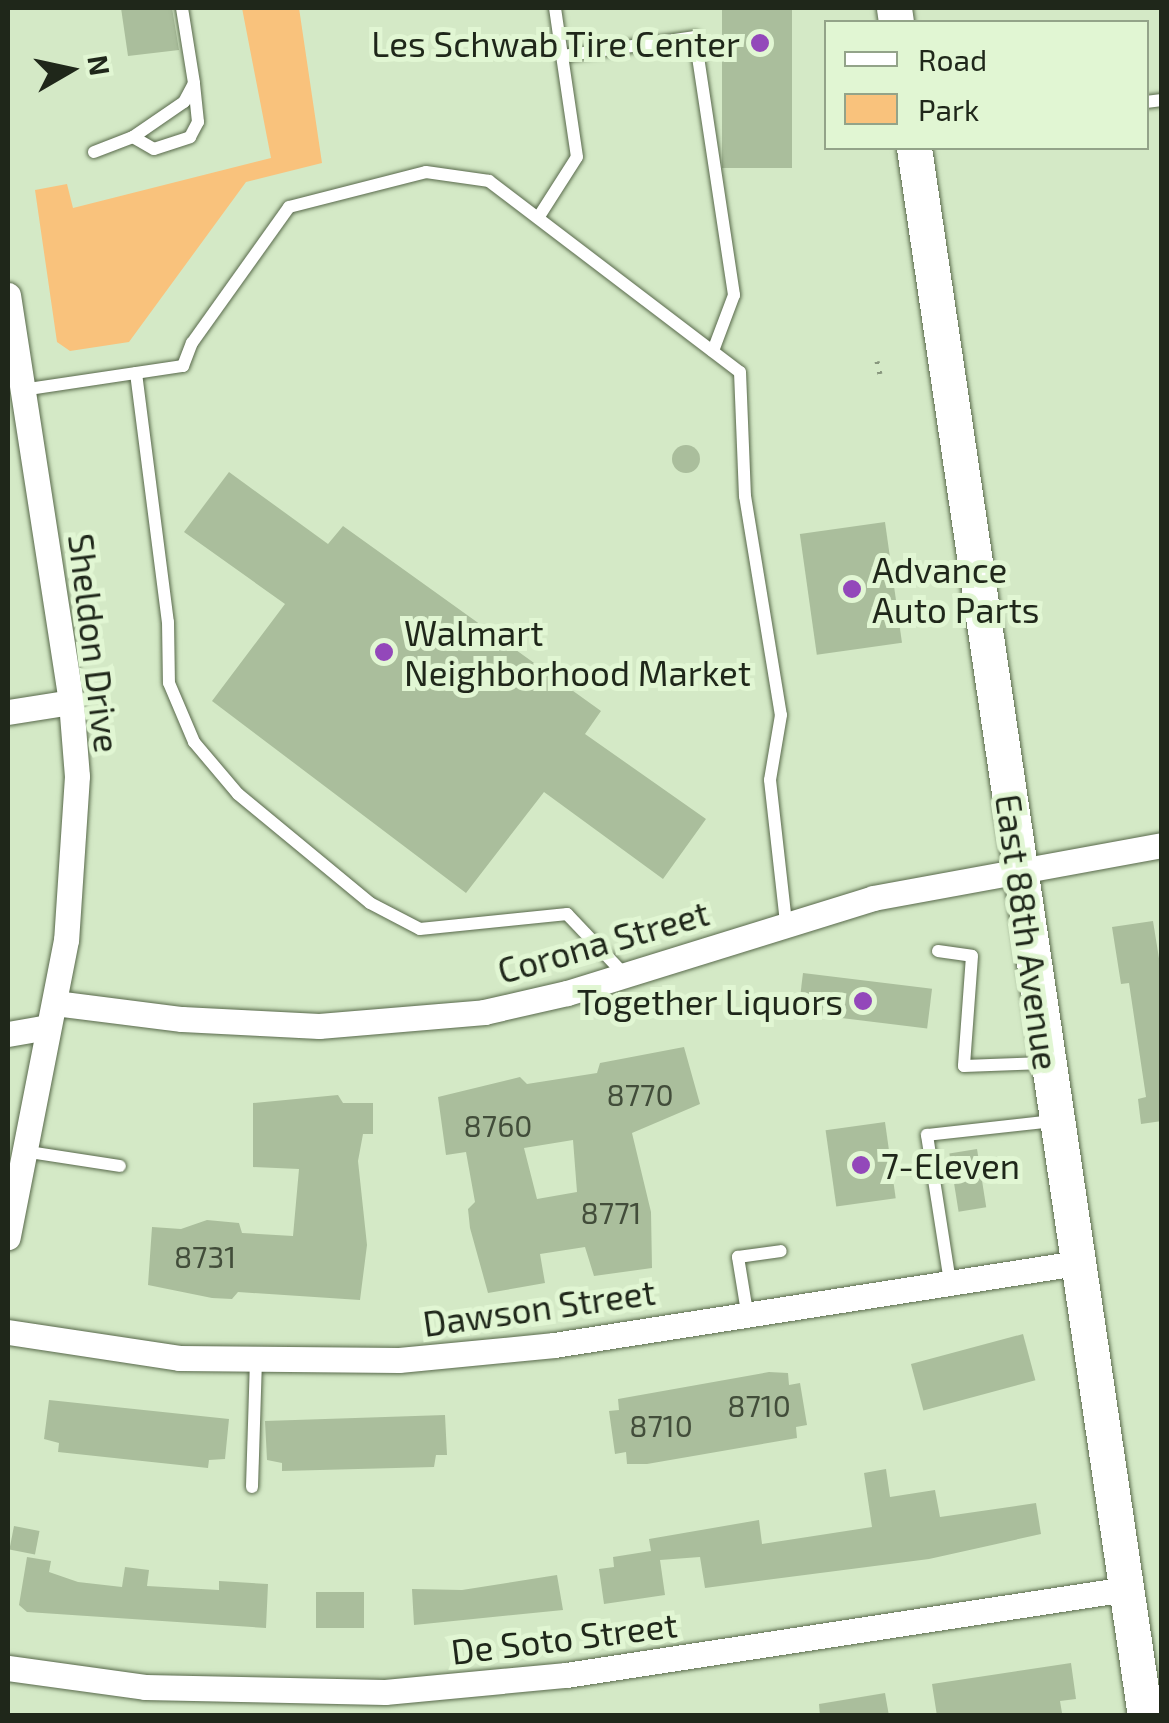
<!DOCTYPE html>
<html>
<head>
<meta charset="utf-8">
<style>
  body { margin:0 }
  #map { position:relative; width:1169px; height:1723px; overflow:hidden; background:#d4e9c6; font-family:"Exo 2",sans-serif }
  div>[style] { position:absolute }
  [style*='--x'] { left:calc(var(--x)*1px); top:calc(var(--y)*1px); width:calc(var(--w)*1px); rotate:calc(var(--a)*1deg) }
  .green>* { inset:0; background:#f9c27c }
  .building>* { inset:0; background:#aabe9c; transform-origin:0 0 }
  .round { border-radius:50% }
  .path>* { height:5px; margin-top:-2.5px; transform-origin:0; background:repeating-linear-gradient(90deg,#88977e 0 2.5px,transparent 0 10.5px) }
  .roads { filter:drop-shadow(0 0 2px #58694b) drop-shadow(0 0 2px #58694b) }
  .lane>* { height:12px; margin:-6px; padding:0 6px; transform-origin:6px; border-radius:6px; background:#fff }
  .street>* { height:25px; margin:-12.5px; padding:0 12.5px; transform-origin:12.5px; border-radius:12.5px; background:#fff }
  .secondary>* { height:35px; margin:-17.5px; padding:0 17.5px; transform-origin:17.5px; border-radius:17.5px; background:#fff }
  .dots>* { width:28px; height:28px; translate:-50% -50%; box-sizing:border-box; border:5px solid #e1f6d3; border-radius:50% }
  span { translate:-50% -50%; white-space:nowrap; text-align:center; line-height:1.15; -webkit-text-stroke:10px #e1f6d3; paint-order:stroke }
  .number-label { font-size:30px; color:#424d3a }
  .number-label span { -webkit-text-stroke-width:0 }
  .poi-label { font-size:35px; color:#1f271a }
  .right { translate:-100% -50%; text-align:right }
  .left { translate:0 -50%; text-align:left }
  .street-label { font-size:35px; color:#1f271a }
  .frame { position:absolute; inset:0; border:10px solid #1f271a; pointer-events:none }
  .legend { position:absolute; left:824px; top:20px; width:325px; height:130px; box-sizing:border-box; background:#e1f6d3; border:2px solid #93a389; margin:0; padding:12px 18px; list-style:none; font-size:30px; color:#1f271a }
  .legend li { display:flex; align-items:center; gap:20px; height:50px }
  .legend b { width:50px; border:2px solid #93a389 }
  .north { position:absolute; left:20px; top:20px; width:100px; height:100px; -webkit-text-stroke:8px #e1f6d3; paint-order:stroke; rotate:81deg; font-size:28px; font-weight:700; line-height:40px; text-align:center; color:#1f271a }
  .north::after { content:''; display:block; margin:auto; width:35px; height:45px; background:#1f271a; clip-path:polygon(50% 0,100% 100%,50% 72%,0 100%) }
</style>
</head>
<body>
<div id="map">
  <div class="green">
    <i style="clip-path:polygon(242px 8px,299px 8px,322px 163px,246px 182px,129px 342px,70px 351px,57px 342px,35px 190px,67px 184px,73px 208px,271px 158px)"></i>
  </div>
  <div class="building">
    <i style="clip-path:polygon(121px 8px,172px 8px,179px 50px,128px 56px)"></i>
    <i style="left:722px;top:8px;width:70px;height:160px"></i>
    <i class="round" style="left:672px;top:445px;width:28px;height:28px"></i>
    <i style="clip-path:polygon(229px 472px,328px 544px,343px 526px,601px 711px,585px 734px,706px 819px,663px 879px,544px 792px,466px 893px,212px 701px,285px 604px,184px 532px)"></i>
    <i style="left:885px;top:522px;width:122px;height:86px;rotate:82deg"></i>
    <i style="clip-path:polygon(1153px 921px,1162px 977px,1162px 1121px,1141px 1124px,1138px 1099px,1146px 1097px,1129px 983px,1121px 984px,1112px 927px)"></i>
    <i style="left:803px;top:973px;width:130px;height:40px;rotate:7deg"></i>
    <i style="clip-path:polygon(evenodd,684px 1047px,700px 1104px,632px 1133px,651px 1212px,652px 1268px,594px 1276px,585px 1247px,540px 1254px,545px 1283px,488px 1293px,470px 1228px,468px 1209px,475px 1202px,466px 1152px,446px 1155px,438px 1097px,520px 1077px,527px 1084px,597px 1073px,600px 1063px,684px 1047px,573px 1140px,577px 1192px,537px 1199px,524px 1148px,573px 1140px)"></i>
    <i style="clip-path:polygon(338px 1095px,343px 1103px,373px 1103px,373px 1134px,363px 1134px,358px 1161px,367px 1245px,360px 1300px,238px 1292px,232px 1299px,212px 1298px,148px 1285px,152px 1227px,181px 1229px,207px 1220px,239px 1223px,242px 1233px,293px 1236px,299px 1169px,253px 1167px,253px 1103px)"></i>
    <i style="left:885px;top:1122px;width:77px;height:60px;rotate:82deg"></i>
    <i style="left:977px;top:1149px;width:59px;height:28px;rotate:81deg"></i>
    <i style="left:1023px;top:1334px;width:48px;height:116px;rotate:75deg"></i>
    <i style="clip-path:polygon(769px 1372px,788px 1373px,789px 1385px,800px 1383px,807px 1425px,796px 1427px,797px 1438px,647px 1464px,627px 1464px,626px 1452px,615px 1454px,609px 1411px,619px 1410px,618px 1399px)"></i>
    <i style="clip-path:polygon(49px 1400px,229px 1419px,225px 1459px,209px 1460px,208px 1468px,58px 1452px,59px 1443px,44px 1439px)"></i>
    <i style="clip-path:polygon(445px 1415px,447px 1455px,436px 1455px,434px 1467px,282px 1471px,282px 1463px,267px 1460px,265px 1421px)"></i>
    <i style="clip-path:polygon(886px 1469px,890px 1497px,935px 1490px,940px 1517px,1036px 1503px,1041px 1534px,929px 1559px,705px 1588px,700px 1557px,660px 1560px,665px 1595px,604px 1604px,599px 1569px,614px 1567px,613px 1557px,651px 1551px,649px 1539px,759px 1520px,762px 1544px,872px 1527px,864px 1473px)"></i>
    <i style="left:14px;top:1526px;width:26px;height:24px;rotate:11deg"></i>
    <i style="clip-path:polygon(27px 1557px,51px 1561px,49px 1572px,78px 1582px,122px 1587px,125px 1567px,149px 1570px,147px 1586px,219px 1590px,219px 1581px,268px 1584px,266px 1628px,27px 1612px,19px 1605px)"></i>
    <i style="clip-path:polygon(557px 1575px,563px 1610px,414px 1625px,412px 1589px,462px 1590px)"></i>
    <i style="left:316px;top:1592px;width:48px;height:36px"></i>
    <i style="clip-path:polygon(1071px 1663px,1076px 1699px,1060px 1701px,1062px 1713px,937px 1716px,932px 1684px)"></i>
    <i style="clip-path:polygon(885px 1693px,889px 1716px,820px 1716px,819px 1704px)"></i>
  </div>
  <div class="path">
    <i style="--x:877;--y:361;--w:13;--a:77"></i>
  </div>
  <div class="roads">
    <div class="lane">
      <i style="--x:555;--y:8;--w:49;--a:81.7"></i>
      <i style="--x:1146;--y:102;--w:16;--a:-7"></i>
      <i style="--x:133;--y:137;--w:24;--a:30"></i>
      <i style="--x:154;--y:149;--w:38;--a:-18"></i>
      <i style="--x:190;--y:137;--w:17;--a:-62"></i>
      <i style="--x:198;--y:122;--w:39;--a:-96"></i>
      <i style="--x:94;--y:152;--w:42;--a:-21"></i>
      <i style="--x:133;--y:137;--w:62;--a:-34.5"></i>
      <i style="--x:184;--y:102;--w:21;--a:-62"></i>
      <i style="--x:194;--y:83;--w:76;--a:-99.1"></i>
      <i style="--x:538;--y:218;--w:72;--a:-57.4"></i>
      <i style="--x:577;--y:157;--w:102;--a:-98.4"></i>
      <i style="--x:562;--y:56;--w:134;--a:-8.1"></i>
      <i style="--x:695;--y:37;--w:261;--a:81.4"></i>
      <i style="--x:734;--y:295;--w:60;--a:110.6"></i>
      <i style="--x:136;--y:373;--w:251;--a:82.7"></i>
      <i style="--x:168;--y:622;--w:61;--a:89.1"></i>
      <i style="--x:169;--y:683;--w:64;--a:67"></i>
      <i style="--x:194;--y:742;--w:68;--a:49.8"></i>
      <i style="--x:238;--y:794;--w:171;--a:39.5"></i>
      <i style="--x:370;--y:903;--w:56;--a:27.5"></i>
      <i style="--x:420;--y:929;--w:148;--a:-5.8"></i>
      <i style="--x:567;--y:914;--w:83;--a:46.5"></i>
      <i style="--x:22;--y:390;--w:163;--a:-8.5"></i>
      <i style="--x:183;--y:366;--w:25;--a:-69"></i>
      <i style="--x:192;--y:343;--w:167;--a:-54.5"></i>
      <i style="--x:289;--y:207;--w:141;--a:-14.3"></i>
      <i style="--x:426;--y:172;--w:64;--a:8.1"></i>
      <i style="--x:489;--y:181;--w:315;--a:37.3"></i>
      <i style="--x:740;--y:372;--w:124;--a:87.7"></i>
      <i style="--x:745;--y:496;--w:222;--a:80.7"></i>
      <i style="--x:781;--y:715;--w:66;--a:99.6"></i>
      <i style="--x:770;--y:780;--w:144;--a:83.6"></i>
      <i style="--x:938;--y:951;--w:34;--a:8"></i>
      <i style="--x:972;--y:956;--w:110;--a:94.2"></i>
      <i style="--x:964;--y:1066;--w:80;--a:-2.1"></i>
      <i style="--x:23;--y:1151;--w:98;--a:8.8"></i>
      <i style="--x:950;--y:1282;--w:149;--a:-98.9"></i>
      <i style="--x:927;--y:1135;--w:128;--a:-6.3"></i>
      <i style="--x:747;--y:1312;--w:56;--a:-99.3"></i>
      <i style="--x:738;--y:1257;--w:43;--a:-7.9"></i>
      <i style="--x:252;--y:1487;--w:125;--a:-88.2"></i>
    </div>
    <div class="street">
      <i style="--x:8;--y:295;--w:412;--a:81.2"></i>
      <i style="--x:71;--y:702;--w:74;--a:85.4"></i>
      <i style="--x:77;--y:776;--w:164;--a:93.8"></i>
      <i style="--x:66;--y:940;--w:303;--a:101.1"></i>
      <i style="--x:8;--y:712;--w:64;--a:-9"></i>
      <i style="--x:55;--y:1003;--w:128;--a:7.2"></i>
      <i style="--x:182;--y:1019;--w:137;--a:2.9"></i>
      <i style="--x:319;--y:1026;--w:166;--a:-4.8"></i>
      <i style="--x:484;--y:1012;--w:85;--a:-12.9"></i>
      <i style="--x:567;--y:993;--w:320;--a:-17.2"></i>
      <i style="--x:873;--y:898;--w:294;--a:-10.4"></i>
      <i style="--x:8;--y:1034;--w:39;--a:-10"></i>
      <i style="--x:8;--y:1332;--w:173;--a:8.6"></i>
      <i style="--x:179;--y:1358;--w:220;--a:0.5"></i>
      <i style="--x:399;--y:1360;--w:156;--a:-5.5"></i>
      <i style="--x:554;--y:1345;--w:529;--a:-8.91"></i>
      <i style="--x:8;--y:1668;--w:138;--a:7.9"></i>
      <i style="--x:145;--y:1687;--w:240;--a:1.2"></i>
      <i style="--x:385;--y:1692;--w:182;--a:-5.4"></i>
      <i style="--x:566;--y:1675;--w:567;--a:-8.73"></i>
    </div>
    <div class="secondary">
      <i style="--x:894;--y:8;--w:14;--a:82"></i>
      <i style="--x:914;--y:148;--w:1585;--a:81.62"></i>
    </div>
  </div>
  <div class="dots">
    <i style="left:760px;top:43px;background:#9348ba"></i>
    <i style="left:852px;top:589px;background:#9348ba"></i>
    <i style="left:384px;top:652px;background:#9348ba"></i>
    <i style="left:863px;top:1001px;background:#9348ba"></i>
    <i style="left:861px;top:1165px;background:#9348ba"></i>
  </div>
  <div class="number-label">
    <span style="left:640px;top:1094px">8770</span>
    <span style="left:498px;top:1125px">8760</span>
    <span style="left:611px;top:1212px">8771</span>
    <span style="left:205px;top:1256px">8731</span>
    <span style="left:759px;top:1405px">8710</span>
    <span style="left:661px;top:1425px">8710</span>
  </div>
  <div class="poi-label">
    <span class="right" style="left:740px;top:43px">Les Schwab Tire Center</span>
    <span class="left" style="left:872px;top:589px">Advance<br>Auto Parts</span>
    <span class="left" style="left:404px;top:652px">Walmart<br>Neighborhood Market</span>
    <span class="right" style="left:843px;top:1001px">Together Liquors</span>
    <span class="left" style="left:881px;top:1165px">7-Eleven</span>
  </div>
  <div class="street-label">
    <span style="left:95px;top:643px;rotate:83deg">Sheldon Drive</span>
    <span style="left:1028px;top:932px;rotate:82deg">East 88th Avenue</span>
    <span style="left:603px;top:941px;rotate:-16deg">Corona Street</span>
    <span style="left:539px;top:1307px;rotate:-8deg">Dawson Street</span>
    <span style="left:564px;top:1637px;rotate:-7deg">De Soto Street</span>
  </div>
  <div class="frame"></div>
  <ul class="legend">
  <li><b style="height:12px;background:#fff"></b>Road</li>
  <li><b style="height:28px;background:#f9c27c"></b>Park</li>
  </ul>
  <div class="north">N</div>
</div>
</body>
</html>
